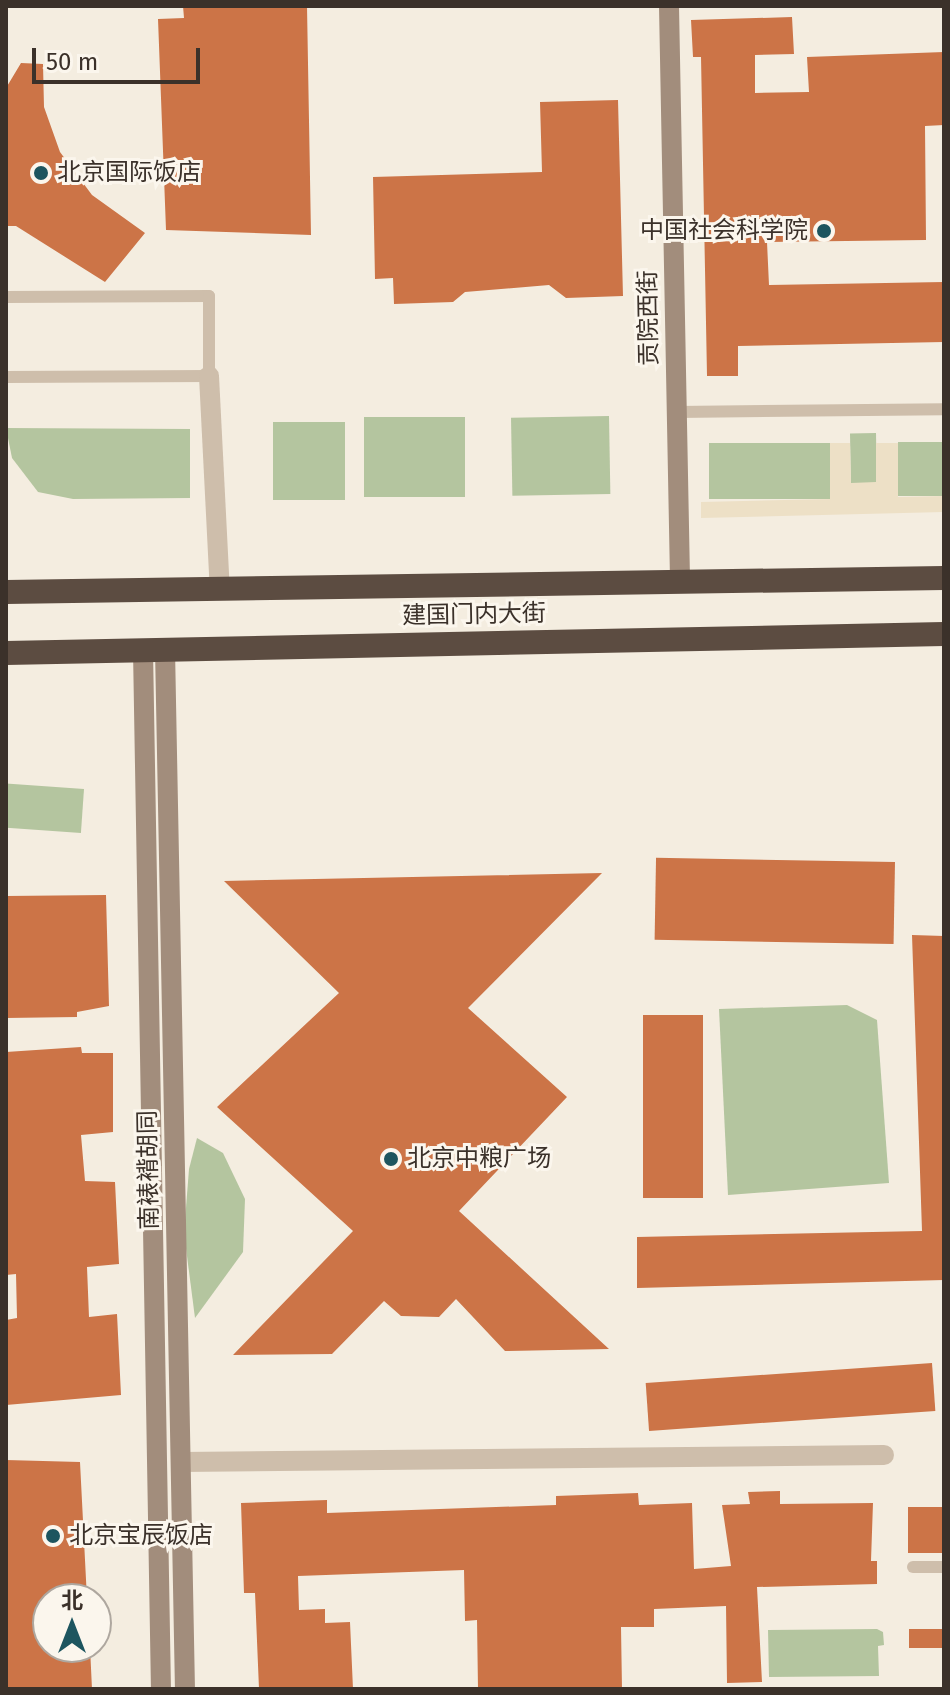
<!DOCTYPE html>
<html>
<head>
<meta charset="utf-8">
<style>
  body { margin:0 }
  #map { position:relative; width:950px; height:1695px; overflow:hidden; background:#f4ede0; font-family:"Fira Sans","Noto Sans SC",sans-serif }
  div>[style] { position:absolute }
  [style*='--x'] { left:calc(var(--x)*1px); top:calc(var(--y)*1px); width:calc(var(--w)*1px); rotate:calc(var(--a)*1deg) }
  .green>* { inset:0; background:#b4c59f; transform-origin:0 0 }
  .plaza>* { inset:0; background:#ede0c6 }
  .building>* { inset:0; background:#cc7447; transform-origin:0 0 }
  .lane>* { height:12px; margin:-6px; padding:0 6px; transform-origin:6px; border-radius:6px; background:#cebeab }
  .street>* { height:20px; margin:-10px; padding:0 10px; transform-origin:10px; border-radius:10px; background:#cebeab }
  .secondary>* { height:20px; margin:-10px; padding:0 10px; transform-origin:10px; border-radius:10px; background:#a28d7c }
  .highway>* { height:24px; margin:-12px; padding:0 12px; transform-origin:12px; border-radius:12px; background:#5c4c41 }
  .dots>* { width:22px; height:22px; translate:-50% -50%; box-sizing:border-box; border:4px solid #fbf6ed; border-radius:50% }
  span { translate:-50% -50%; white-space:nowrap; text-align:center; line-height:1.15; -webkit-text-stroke:6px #fbf6ed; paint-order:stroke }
  .poi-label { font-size:24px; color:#3b312a }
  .left { translate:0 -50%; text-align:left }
  .right { translate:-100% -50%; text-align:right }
  .street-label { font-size:24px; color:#3b312a }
  .frame { position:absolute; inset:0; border:8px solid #3b312a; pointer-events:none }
  .north { position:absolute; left:32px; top:1583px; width:80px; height:80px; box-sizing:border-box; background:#fbf6ed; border:2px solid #aea79f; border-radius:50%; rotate:0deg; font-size:22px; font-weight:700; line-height:32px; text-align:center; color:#3b312a }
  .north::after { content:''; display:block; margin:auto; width:28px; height:36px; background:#1d555f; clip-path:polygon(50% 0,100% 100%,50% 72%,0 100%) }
  .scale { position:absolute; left:32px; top:48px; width:168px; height:36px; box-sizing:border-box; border:4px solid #3b312a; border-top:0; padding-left:10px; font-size:24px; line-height:28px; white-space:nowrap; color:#3b312a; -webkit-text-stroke:6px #fbf6ed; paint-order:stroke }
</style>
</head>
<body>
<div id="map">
  <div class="green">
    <i style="left:609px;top:416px;width:78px;height:98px;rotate:89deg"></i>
    <i style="left:364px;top:417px;width:101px;height:80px"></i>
    <i style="left:273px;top:422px;width:72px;height:78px"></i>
    <i style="clip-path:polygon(6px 428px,190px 429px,190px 498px,73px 499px,38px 492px,12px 458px)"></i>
    <i style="left:876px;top:433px;width:50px;height:26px;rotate:89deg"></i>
    <i style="left:944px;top:442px;width:54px;height:46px;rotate:90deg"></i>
    <i style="left:830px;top:443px;width:56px;height:121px;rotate:90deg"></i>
    <i style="left:84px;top:789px;width:44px;height:78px;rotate:94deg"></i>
    <i style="clip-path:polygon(847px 1005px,877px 1020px,889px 1183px,728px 1195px,719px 1009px)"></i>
    <i style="clip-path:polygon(197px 1138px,223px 1153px,245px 1199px,243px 1252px,195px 1318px,184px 1233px,189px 1169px)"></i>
    <i style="clip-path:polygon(877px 1629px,883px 1632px,884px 1645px,878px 1646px,879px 1676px,769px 1677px,768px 1630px)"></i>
  </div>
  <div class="plaza">
    <i style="clip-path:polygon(830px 443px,850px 443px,851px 483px,876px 482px,876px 443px,898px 443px,898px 497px,944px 496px,944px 512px,701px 518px,701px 502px,830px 499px)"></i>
  </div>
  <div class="building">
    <i style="clip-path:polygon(183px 6px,307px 6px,311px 235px,166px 230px,158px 19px,184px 18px)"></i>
    <i style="clip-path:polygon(792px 17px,794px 54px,755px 55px,755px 93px,809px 92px,807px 57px,944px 52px,944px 125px,925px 126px,926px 240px,767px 242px,769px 285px,944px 282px,944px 342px,738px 346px,738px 376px,707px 376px,701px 57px,693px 57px,691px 20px)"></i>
    <i style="clip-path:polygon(21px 63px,43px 64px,44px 107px,60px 152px,92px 195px,145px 233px,105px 282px,16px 226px,6px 226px,6px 88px)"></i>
    <i style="clip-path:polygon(618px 100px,623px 296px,566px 298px,549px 285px,465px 292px,453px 302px,394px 304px,393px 278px,375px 279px,373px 177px,542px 172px,540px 102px)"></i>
    <i style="left:895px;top:862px;width:82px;height:239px;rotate:91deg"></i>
    <i style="clip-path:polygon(602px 873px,468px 1008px,567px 1097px,459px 1211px,609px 1349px,505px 1351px,456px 1299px,439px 1317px,401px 1316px,384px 1301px,332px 1354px,233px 1355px,353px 1231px,217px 1107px,339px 993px,224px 881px)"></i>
    <i style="clip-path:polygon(106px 895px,109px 1006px,77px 1012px,77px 1017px,6px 1018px,6px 896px)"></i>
    <i style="clip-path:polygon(912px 935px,944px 936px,944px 1280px,637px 1288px,637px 1237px,922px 1231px)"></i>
    <i style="left:643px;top:1015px;width:60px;height:183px"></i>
    <i style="clip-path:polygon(81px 1047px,82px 1053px,113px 1053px,113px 1132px,81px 1135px,85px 1181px,115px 1182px,119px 1264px,87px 1267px,89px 1317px,117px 1314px,121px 1395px,6px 1405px,6px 1320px,17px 1318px,16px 1274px,6px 1275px,6px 1052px)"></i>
    <i style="left:932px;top:1363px;width:48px;height:287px;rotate:86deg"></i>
    <i style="clip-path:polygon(6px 1460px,80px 1462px,87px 1599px,48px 1599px,48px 1647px,90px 1647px,92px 1689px,6px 1689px)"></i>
    <i style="clip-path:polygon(780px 1491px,780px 1504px,873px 1503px,871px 1561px,877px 1561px,877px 1584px,757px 1587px,762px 1682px,727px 1683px,726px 1606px,654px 1609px,654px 1627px,621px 1627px,622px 1689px,478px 1689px,477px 1620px,465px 1621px,464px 1570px,298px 1576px,299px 1610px,325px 1609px,325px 1623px,350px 1622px,353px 1689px,259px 1689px,255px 1593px,244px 1593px,241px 1503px,327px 1500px,327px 1513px,556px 1505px,556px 1496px,638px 1493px,639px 1505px,692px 1503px,694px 1569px,731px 1566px,722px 1505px,750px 1504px,748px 1492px)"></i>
    <i style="left:908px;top:1507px;width:36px;height:46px"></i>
    <i style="left:944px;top:1629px;width:19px;height:35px;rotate:90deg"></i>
  </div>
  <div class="lane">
    <i style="--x:6;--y:297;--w:203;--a:-0.3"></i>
    <i style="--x:209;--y:296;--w:80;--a:90"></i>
    <i style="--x:209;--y:376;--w:203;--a:179.7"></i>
    <i style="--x:677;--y:412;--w:267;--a:-0.6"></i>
    <i style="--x:913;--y:1567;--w:31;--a:0"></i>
  </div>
  <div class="street">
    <i style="--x:209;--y:376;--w:214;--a:87.1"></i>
    <i style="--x:181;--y:1462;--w:703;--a:-0.57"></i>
  </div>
  <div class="secondary">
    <i style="--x:669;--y:6;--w:574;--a:88.9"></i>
    <i style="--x:165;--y:649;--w:1040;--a:88.9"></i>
    <i style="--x:143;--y:650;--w:1039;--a:89.01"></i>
  </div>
  <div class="highway">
    <i style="--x:6;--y:592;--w:938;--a:-0.86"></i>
    <i style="--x:6;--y:653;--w:938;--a:-1.16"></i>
  </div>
  <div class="dots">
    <i style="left:41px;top:173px;background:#1d555f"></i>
    <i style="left:824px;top:231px;background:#1d555f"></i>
    <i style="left:391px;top:1159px;background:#1d555f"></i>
    <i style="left:53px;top:1536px;background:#1d555f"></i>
  </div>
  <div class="poi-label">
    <span class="left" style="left:57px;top:173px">北京国际饭店</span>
    <span class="right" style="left:808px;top:231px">中国社会科学院</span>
    <span class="left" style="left:407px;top:1159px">北京中粮广场</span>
    <span class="left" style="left:69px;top:1536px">北京宝辰饭店</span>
  </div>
  <div class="street-label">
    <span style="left:649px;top:318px;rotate:-91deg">贡院西街</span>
    <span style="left:474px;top:615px;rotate:-1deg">建国门内大街</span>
    <span style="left:149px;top:1170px;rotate:-91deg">南裱褙胡同</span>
  </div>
  <div class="frame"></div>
  <div class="north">北</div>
  <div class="scale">50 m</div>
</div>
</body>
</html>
